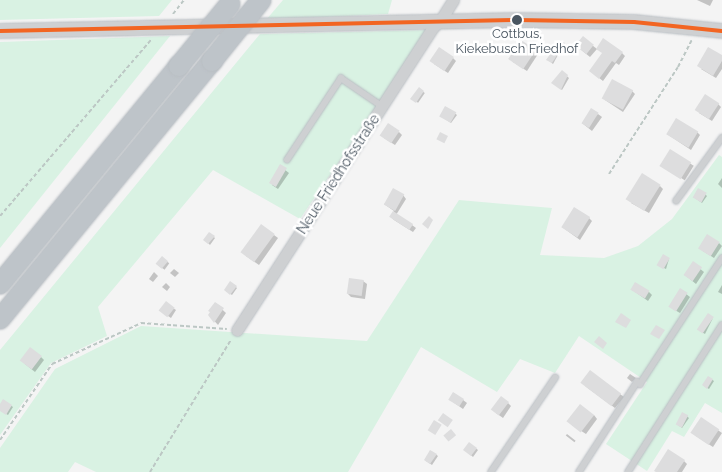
<!DOCTYPE html>
<html>
<head>
<meta charset="utf-8">
<style>
  body { margin:0 }
  #map { position:relative; width:722px; height:472px; overflow:hidden; background:#f4f4f4; font-family:Raleway,sans-serif }
  div>[style] { position:absolute }
  [style*='--x'] { left:calc(var(--x)*1px); top:calc(var(--y)*1px); width:calc(var(--w)*1px); rotate:calc(var(--a)*1deg) }
  .green>* { inset:0; background:#d9f2e3 }
  .shadow>* { inset:0; background:#0003; transform-origin:0 0 }
  .building>* { inset:0; background:#ddddde; transform-origin:0 0 }
  .path>* { height:2px; margin-top:-1px; transform-origin:0; background:repeating-linear-gradient(90deg,#bcc7c4 0 4px,transparent 0 6.5px) }
  .roads { filter:drop-shadow(0 0 1px #b9bec3) drop-shadow(0 0 1px #b9bec3) }
  .service>* { height:5.5px; margin:-2.75px; padding:0 2.75px; transform-origin:2.75px; border-radius:2.75px; background:#ced0d2 }
  .minor>* { height:11px; margin:-5.5px; padding:0 5.5px; transform-origin:5.5px; border-radius:5.5px; background:#ced0d2 }
  .tertiary>* { height:14px; margin:-7px; padding:0 7px; transform-origin:7px; border-radius:7px; background:#ced0d2 }
  .motorway>* { height:20px; margin:-10px; padding:0 10px; transform-origin:10px; border-radius:10px; background:#bec4c9 }
  .bridges { filter:drop-shadow(0 0 1px #b9bec3) drop-shadow(0 0 1px #b9bec3) }
  .motorway-bridge>* { height:20px; margin:-10px; padding:0 10px; transform-origin:10px; border-radius:10px; background:#bec4c9 }
  .bus-1>* { height:4px; margin:-2px; padding:0 2px; transform-origin:2px; border-radius:2px; background:#f26522 }
  .dots>* { width:14px; height:14px; translate:-50% -50%; box-sizing:border-box; border:2px solid #fff; border-radius:50% }
  span { translate:-50% -50%; white-space:nowrap; text-align:center; line-height:1.15; -webkit-text-stroke:5px #fff; paint-order:stroke }
  .bus-label { font-size:13px; color:#4a5661 }
  .street-label { font-size:14px; color:#4a5661 }
</style>
</head>
<body>
<div id="map">
  <div class="green">
    <i style="clip-path:polygon(0 0,172px 0,159px 16px,0 20px)"></i>
    <i style="clip-path:polygon(283px 0,392px 0,388px 14px,266px 20px)"></i>
    <i style="clip-path:polygon(429px 30px,300px 219px,213px 170px,98px 307px,107px 336px,51px 363px,0 435px,0 350px,260px 34px)"></i>
    <i style="clip-path:polygon(170px 36px,0 248px,0 42px)"></i>
    <i style="clip-path:polygon(719px 155px,722px 157px,722px 413px,705px 403px,684px 437px,672px 431px,647px 471px,606px 444px,647px 382px,579px 336px,555px 373px,520px 359px,497px 392px,421px 347px,348px 472px,96px 472px,75px 462px,68px 472px,0 472px,0 448px,55px 369px,141px 326px,367px 341px,459px 200px,552px 208px,540px 255px,604px 258px,638px 246px,672px 219px)"></i>
  </div>
  <div class="shadow">
    <i style="clip-path:polygon(697px 0,713px 0,710px 6px)"></i>
    <i style="clip-path:polygon(583px 38px,597px 49px,590px 57px,580px 49px)"></i>
    <i style="clip-path:polygon(564px 44px,553px 64px,548px 60px)"></i>
    <i style="clip-path:polygon(535px 51px,538px 54px,527px 71px,513px 62px)"></i>
    <i style="clip-path:polygon(603px 53px,622px 53px,625px 56px,619px 65px,616px 63px,603px 81px,594px 74px)"></i>
    <i style="clip-path:polygon(722px 57px,722px 69px,716px 78px,701px 69px)"></i>
    <i style="clip-path:polygon(453px 58px,456px 61px,448px 73px,434px 64px)"></i>
    <i style="clip-path:polygon(562px 72px,569px 78px,562px 90px,553px 83px)"></i>
    <i style="left:419px;top:89px;width:7px;height:12px;rotate:34deg"></i>
    <i style="clip-path:polygon(632px 91px,635px 94px,623px 112px,605px 100px)"></i>
    <i style="clip-path:polygon(718px 104px,721px 107px,712px 121px,699px 113px)"></i>
    <i style="clip-path:polygon(446px 107px,457px 115px,451px 123px,442px 117px)"></i>
    <i style="clip-path:polygon(598px 114px,602px 117px,592px 131px,582px 123px)"></i>
    <i style="clip-path:polygon(399px 132px,402px 135px,395px 145px,384px 138px)"></i>
    <i style="clip-path:polygon(697px 132px,700px 135px,691px 150px,667px 134px)"></i>
    <i style="left:670px;top:151px;width:28px;height:17px;rotate:32deg"></i>
    <i style="clip-path:polygon(280px 166px,289px 173px,278px 189px,272px 185px)"></i>
    <i style="clip-path:polygon(722px 178px,722px 188px,718px 184px)"></i>
    <i style="clip-path:polygon(660px 186px,663px 189px,649px 213px,631px 203px)"></i>
    <i style="clip-path:polygon(699px 189px,707px 196px,702px 203px,695px 198px)"></i>
    <i style="clip-path:polygon(403px 195px,406px 199px,396px 215px,412px 225px,416px 228px,413px 232px,394px 220px,391px 217px,394px 211px,384px 204px)"></i>
    <i style="clip-path:polygon(589px 218px,592px 221px,580px 240px,562px 227px)"></i>
    <i style="clip-path:polygon(210px 234px,215px 238px,210px 245px,205px 240px)"></i>
    <i style="clip-path:polygon(274px 235px,278px 238px,259px 265px,246px 256px)"></i>
    <i style="clip-path:polygon(719px 243px,722px 246px,714px 258px,703px 251px)"></i>
    <i style="left:162px;top:258px;width:9px;height:8px;rotate:36deg"></i>
    <i style="clip-path:polygon(669px 259px,666px 269px,660px 266px)"></i>
    <i style="clip-path:polygon(693px 263px,704px 272px,696px 284px,685px 275px)"></i>
    <i style="clip-path:polygon(174px 269px,179px 273px,175px 277px,170px 273px)"></i>
    <i style="clip-path:polygon(154px 272px,158px 276px,153px 282px,149px 279px)"></i>
    <i style="clip-path:polygon(363px 281px,367px 284px,365px 299px,351px 297px,348px 294px)"></i>
    <i style="clip-path:polygon(166px 283px,170px 287px,167px 291px,162px 287px)"></i>
    <i style="clip-path:polygon(231px 283px,237px 288px,232px 295px,225px 290px)"></i>
    <i style="clip-path:polygon(722px 285px,722px 294px,718px 292px)"></i>
    <i style="clip-path:polygon(631px 289px,649px 292px,652px 295px,648px 301px)"></i>
    <i style="clip-path:polygon(681px 290px,690px 297px,680px 313px,673px 309px)"></i>
    <i style="clip-path:polygon(166px 303px,176px 310px,171px 318px,162px 312px)"></i>
    <i style="clip-path:polygon(215px 303px,226px 313px,218px 325px,209px 315px)"></i>
    <i style="clip-path:polygon(713px 318px,705px 334px,700px 331px)"></i>
    <i style="clip-path:polygon(41px 357px,44px 360px,35px 372px,25px 364px)"></i>
    <i style="clip-path:polygon(630px 374px,636px 378px,632px 382px,627px 378px)"></i>
    <i style="clip-path:polygon(708px 377px,714px 381px,709px 389px,704px 386px)"></i>
    <i style="clip-path:polygon(585px 386px,620px 394px,624px 397px,615px 408px)"></i>
    <i style="clip-path:polygon(454px 393px,467px 403px,463px 409px,453px 402px)"></i>
    <i style="clip-path:polygon(4px 401px,13px 407px,8px 415px,0 410px)"></i>
    <i style="clip-path:polygon(508px 403px,511px 406px,503px 418px,496px 413px)"></i>
    <i style="clip-path:polygon(683px 413px,689px 418px,682px 428px,678px 425px)"></i>
    <i style="clip-path:polygon(594px 415px,597px 419px,586px 434px,572px 425px)"></i>
    <i style="clip-path:polygon(702px 419px,722px 433px,713px 447px,696px 436px)"></i>
    <i style="left:567px;top:434px;width:11px;height:2px;rotate:38deg"></i>
    <i style="clip-path:polygon(470px 444px,478px 450px,473px 457px,465px 450px)"></i>
    <i style="clip-path:polygon(431px 451px,438px 456px,432px 465px,426px 461px)"></i>
    <i style="clip-path:polygon(684px 461px,687px 464px,682px 472px,657px 472px)"></i>
  </div>
  <div class="building">
    <i style="left:583px;top:36px;width:14px;height:12px;rotate:39deg"></i>
    <i style="clip-path:polygon(603px 38px,623px 52px,615px 63px,612px 61px,599px 79px,589px 71px,602px 53px,596px 49px)"></i>
    <i style="left:521px;top:40px;width:18px;height:23px;rotate:34deg"></i>
    <i style="clip-path:polygon(560px 40px,565px 43px,552px 63px,546px 60px)"></i>
    <i style="left:439px;top:47px;width:18px;height:17px;rotate:34deg"></i>
    <i style="clip-path:polygon(708px 47px,722px 55px,722px 61px,713px 76px,697px 66px)"></i>
    <i style="clip-path:polygon(562px 70px,568px 75px,561px 90px,551px 83px)"></i>
    <i style="left:612px;top:79px;width:24px;height:22px;rotate:28deg"></i>
    <i style="clip-path:polygon(419px 87px,424px 91px,416px 103px,410px 99px)"></i>
    <i style="left:705px;top:94px;width:17px;height:19px;rotate:33deg"></i>
    <i style="left:445px;top:106px;width:13px;height:12px;rotate:29deg"></i>
    <i style="left:591px;top:108px;width:9px;height:18px;rotate:32deg"></i>
    <i style="left:676px;top:118px;width:26px;height:19px;rotate:31deg"></i>
    <i style="left:388px;top:123px;width:14px;height:15px;rotate:34deg"></i>
    <i style="left:440px;top:132px;width:9px;height:8px;rotate:27deg"></i>
    <i style="left:670px;top:149px;width:25px;height:20px;rotate:32deg"></i>
    <i style="left:280px;top:164px;width:8px;height:22px;rotate:30deg"></i>
    <i style="left:642px;top:173px;width:22px;height:31px;rotate:32deg"></i>
    <i style="left:393px;top:188px;width:13px;height:19px;rotate:29deg"></i>
    <i style="left:698px;top:188px;width:10px;height:11px;rotate:29deg"></i>
    <i style="left:574px;top:207px;width:19px;height:24px;rotate:32deg"></i>
    <i style="left:393px;top:211px;width:24px;height:7px;rotate:33deg"></i>
    <i style="clip-path:polygon(429px 216px,433px 220px,428px 229px,422px 224px)"></i>
    <i style="left:261px;top:224px;width:17px;height:35px;rotate:36deg"></i>
    <i style="clip-path:polygon(209px 232px,215px 236px,208px 244px,203px 240px)"></i>
    <i style="left:707px;top:234px;width:15px;height:17px;rotate:32deg"></i>
    <i style="left:663px;top:254px;width:8px;height:13px;rotate:30deg"></i>
    <i style="left:162px;top:256px;width:8px;height:10px;rotate:40deg"></i>
    <i style="left:693px;top:261px;width:11px;height:17px;rotate:34deg"></i>
    <i style="left:349px;top:278px;width:15px;height:16px;rotate:8deg"></i>
    <i style="clip-path:polygon(230px 281px,237px 286px,230px 295px,224px 290px)"></i>
    <i style="left:635px;top:282px;width:17px;height:9px;rotate:31deg"></i>
    <i style="left:680px;top:288px;width:9px;height:22px;rotate:32deg"></i>
    <i style="left:166px;top:301px;width:11px;height:12px;rotate:38deg"></i>
    <i style="clip-path:polygon(215px 302px,224px 308px,214px 323px,208px 315px,210px 312px,208px 311px)"></i>
    <i style="clip-path:polygon(621px 313px,631px 320px,626px 328px,615px 322px)"></i>
    <i style="left:708px;top:313px;width:7px;height:20px;rotate:34deg"></i>
    <i style="clip-path:polygon(656px 325px,665px 330px,659px 339px,650px 334px)"></i>
    <i style="clip-path:polygon(599px 336px,607px 343px,603px 349px,594px 342px)"></i>
    <i style="left:30px;top:347px;width:15px;height:17px;rotate:37deg"></i>
    <i style="left:590px;top:370px;width:39px;height:16px;rotate:37deg"></i>
    <i style="clip-path:polygon(708px 376px,713px 379px,707px 389px,702px 385px)"></i>
    <i style="left:453px;top:392px;width:13px;height:9px;rotate:32deg"></i>
    <i style="left:501px;top:396px;width:10px;height:17px;rotate:37deg"></i>
    <i style="clip-path:polygon(3px 399px,12px 405px,6px 415px,0 411px,0 404px)"></i>
    <i style="left:580px;top:404px;width:18px;height:22px;rotate:38deg"></i>
    <i style="left:682px;top:412px;width:7px;height:14px;rotate:27deg"></i>
    <i style="left:443px;top:413px;width:12px;height:9px;rotate:35deg"></i>
    <i style="left:701px;top:417px;width:22px;height:19px;rotate:34deg"></i>
    <i style="left:434px;top:420px;width:9px;height:12px;rotate:32deg"></i>
    <i style="left:451px;top:429px;width:8px;height:10px;rotate:50deg"></i>
    <i style="left:469px;top:442px;width:10px;height:10px;rotate:37deg"></i>
    <i style="clip-path:polygon(668px 449px,685px 460px,677px 472px,656px 472px,654px 471px)"></i>
    <i style="clip-path:polygon(430px 450px,437px 454px,430px 464px,424px 460px)"></i>
  </div>
  <div class="path">
    <i style="--x:173;--y:14;--w:18;--a:-52"></i>
    <i style="--x:609;--y:174;--w:127;--a:-57.2"></i>
    <i style="--x:678;--y:67;--w:30;--a:-63"></i>
    <i style="--x:0;--y:216;--w:232;--a:-49.4"></i>
    <i style="--x:0;--y:440;--w:92;--a:-55.6"></i>
    <i style="--x:52;--y:364;--w:98;--a:-24.7"></i>
    <i style="--x:141;--y:323;--w:86;--a:4"></i>
    <i style="--x:150;--y:472;--w:155;--a:-58.5"></i>
  </div>
  <div class="roads">
    <div class="service">
      <i style="--x:287;--y:160;--w:98;--a:-56.6"></i>
      <i style="--x:341;--y:78;--w:50;--a:34.3"></i>
      <i style="--x:676;--y:201;--w:78;--a:-53.9"></i>
      <i style="--x:491;--y:472;--w:114;--a:-55.8"></i>
      <i style="--x:579;--y:472;--w:107;--a:-57.2"></i>
      <i style="--x:637;--y:382;--w:4;--a:34"></i>
      <i style="--x:640;--y:384;--w:150;--a:-56.9"></i>
      <i style="--x:628;--y:472;--w:174;--a:-57.4"></i>
    </div>
    <div class="minor">
      <i style="--x:237;--y:330;--w:361;--a:-57.1"></i>
      <i style="--x:433;--y:27;--w:9;--a:-41"></i>
      <i style="--x:440;--y:21;--w:25;--a:-58"></i>
    </div>
    <div class="tertiary">
      <i style="--x:0;--y:31;--w:517;--a:-1.22"></i>
      <i style="--x:517;--y:20;--w:117;--a:1"></i>
      <i style="--x:634;--y:22;--w:88;--a:5.8"></i>
    </div>
    <div class="motorway">
      <i style="--x:0;--y:284;--w:282;--a:-50.6"></i>
      <i style="--x:0;--y:319;--w:334;--a:-50.6"></i>
    </div>
  </div>
  <div class="bridges">
    <div class="motorway-bridge">
      <i style="--x:212;--y:61;--w:78;--a:-51.2"></i>
      <i style="--x:179;--y:66;--w:80;--a:-50.6"></i>
    </div>
  </div>
  <div class="bus-1">
    <i style="--x:0;--y:31;--w:517;--a:-1.22"></i>
    <i style="--x:517;--y:20;--w:117;--a:1"></i>
    <i style="--x:634;--y:22;--w:88;--a:5.8"></i>
  </div>
  <div class="dots">
    <i style="left:517px;top:20px;background:#4a5661"></i>
  </div>
  <div class="bus-label">
    <span style="left:517px;top:42px">Cottbus,<br>Kiekebusch Friedhof</span>
  </div>
  <div class="street-label">
    <span style="left:338px;top:174px;rotate:-57deg">Neue Friedhofsstraße</span>
  </div>
</div>
</body>
</html>
